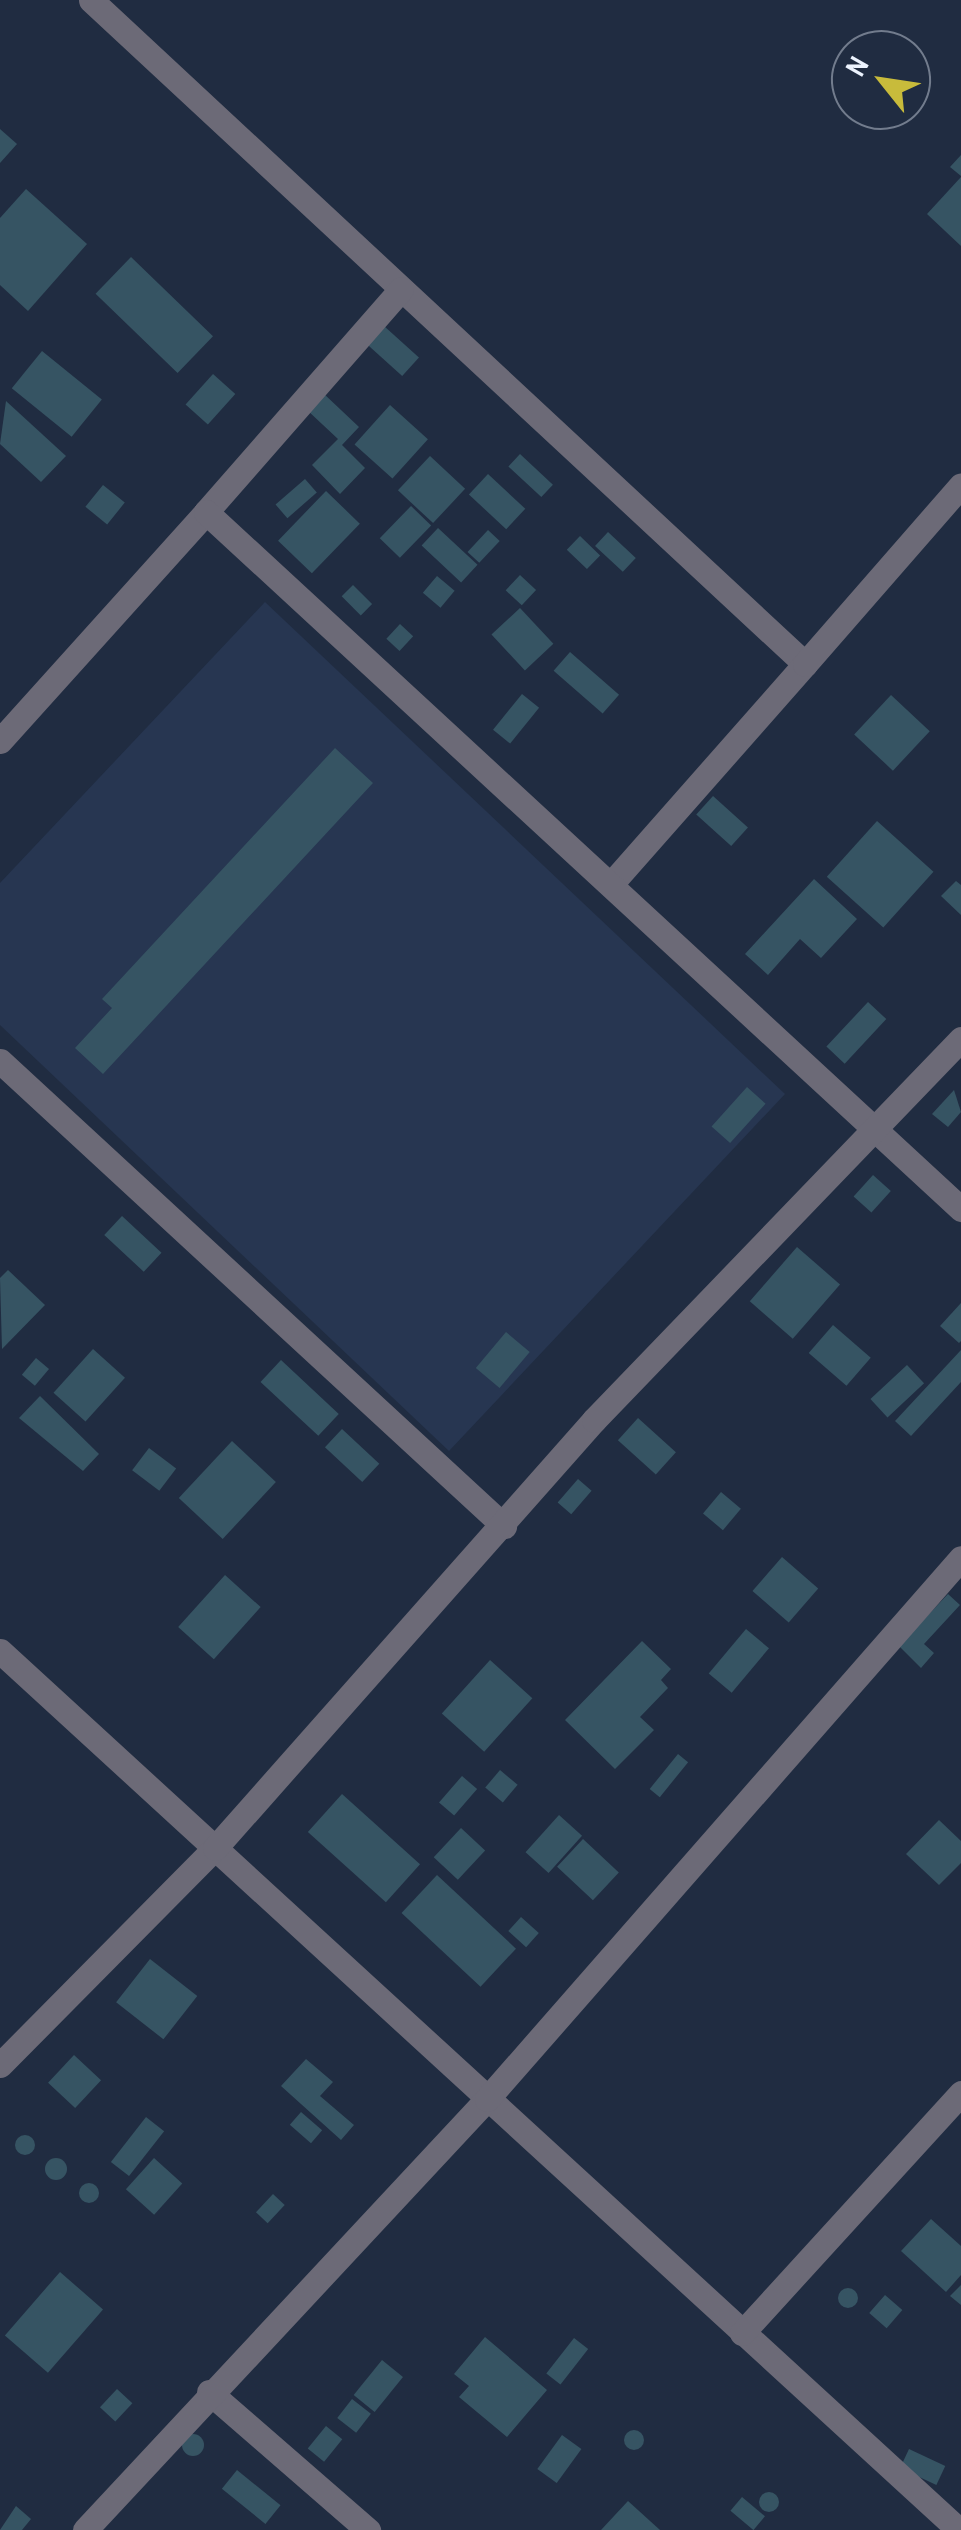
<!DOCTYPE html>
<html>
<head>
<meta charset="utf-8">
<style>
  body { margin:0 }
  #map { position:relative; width:961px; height:2530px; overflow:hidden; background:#202c41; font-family:"Archivo Narrow",sans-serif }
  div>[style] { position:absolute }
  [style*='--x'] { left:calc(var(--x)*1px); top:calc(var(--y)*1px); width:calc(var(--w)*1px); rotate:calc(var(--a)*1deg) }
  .built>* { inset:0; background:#273651 }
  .building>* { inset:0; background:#365463; transform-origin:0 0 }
  .round { border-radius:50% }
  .street>* { height:25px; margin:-12.5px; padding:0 12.5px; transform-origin:12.5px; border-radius:12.5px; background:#6c6a77 }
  span { translate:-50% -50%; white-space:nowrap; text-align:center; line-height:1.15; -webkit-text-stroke:8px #202c41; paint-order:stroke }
  .north { position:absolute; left:831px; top:30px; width:100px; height:100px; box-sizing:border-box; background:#202c41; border:2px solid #727c8d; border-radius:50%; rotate:300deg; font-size:28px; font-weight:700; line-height:40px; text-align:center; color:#ecf3fe }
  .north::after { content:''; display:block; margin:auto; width:35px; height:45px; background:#c8bb3b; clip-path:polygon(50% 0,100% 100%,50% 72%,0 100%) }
</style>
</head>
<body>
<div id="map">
  <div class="built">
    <i style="clip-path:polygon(265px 602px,785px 1094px,449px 1451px,0 1025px,0 883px)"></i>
  </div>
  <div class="building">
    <i style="clip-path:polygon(0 129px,17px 144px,0 163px)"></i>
    <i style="clip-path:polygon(961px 155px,961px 176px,950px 167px)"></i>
    <i style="clip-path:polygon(961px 177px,961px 246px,927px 214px)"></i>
    <i style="clip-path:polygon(26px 189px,87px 244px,28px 311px,0 285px,0 218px)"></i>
    <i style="left:131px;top:257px;width:114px;height:51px;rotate:44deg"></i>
    <i style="left:384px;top:326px;width:47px;height:25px;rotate:42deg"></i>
    <i style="left:42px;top:351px;width:77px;height:48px;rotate:39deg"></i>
    <i style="left:213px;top:374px;width:30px;height:41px;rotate:42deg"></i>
    <i style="clip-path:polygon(323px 393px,359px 427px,342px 445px,365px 468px,340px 494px,312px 465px,338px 439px,307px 410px)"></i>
    <i style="clip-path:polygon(6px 401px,66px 456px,41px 482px,0 444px)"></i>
    <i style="left:390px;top:405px;width:51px;height:53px;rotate:42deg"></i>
    <i style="left:520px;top:454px;width:45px;height:17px;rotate:43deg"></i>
    <i style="left:430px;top:456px;width:48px;height:47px;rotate:43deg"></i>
    <i style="left:488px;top:474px;width:51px;height:28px;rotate:43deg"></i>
    <i style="left:305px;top:479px;width:18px;height:39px;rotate:49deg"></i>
    <i style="left:103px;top:485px;width:28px;height:28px;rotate:39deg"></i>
    <i style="left:326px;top:491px;width:47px;height:69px;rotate:44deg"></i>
    <i style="left:411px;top:506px;width:28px;height:45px;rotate:44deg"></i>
    <i style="left:438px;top:528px;width:54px;height:24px;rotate:43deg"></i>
    <i style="left:488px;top:530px;width:16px;height:30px;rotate:43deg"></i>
    <i style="left:608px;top:532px;width:38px;height:19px;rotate:43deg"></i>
    <i style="left:580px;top:536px;width:28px;height:19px;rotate:44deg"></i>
    <i style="left:520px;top:575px;width:22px;height:21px;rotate:43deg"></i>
    <i style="left:437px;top:576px;width:23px;height:22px;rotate:40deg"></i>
    <i style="left:353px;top:585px;width:27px;height:16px;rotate:45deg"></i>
    <i style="left:520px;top:608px;width:49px;height:39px;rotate:47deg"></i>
    <i style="left:400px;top:624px;width:18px;height:20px;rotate:43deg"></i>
    <i style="left:570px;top:652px;width:65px;height:25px;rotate:41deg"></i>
    <i style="left:522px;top:694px;width:22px;height:46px;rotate:39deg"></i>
    <i style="left:891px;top:695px;width:53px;height:54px;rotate:43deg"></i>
    <i style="clip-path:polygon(335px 748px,373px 783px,103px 1074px,75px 1048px,112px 1008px,102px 999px)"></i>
    <i style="left:713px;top:796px;width:47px;height:25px;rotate:42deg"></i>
    <i style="left:877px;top:821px;width:76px;height:75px;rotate:42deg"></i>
    <i style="clip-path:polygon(814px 879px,857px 919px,821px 958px,800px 939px,768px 975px,745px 954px)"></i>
    <i style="clip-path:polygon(956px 881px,961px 885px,961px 915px,941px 896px)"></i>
    <i style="left:868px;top:1002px;width:25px;height:61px;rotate:43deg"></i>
    <i style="left:747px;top:1087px;width:25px;height:53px;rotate:42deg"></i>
    <i style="clip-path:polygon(954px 1090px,961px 1112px,948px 1127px,932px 1114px)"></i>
    <i style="left:873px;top:1175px;width:24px;height:29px;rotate:42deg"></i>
    <i style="left:122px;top:1216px;width:54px;height:26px;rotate:43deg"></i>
    <i style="left:797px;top:1247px;width:57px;height:72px;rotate:41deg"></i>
    <i style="clip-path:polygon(8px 1270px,45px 1305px,2px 1349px,0 1278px)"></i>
    <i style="clip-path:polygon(961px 1303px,961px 1341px,959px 1343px,940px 1326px)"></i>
    <i style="left:833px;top:1325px;width:50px;height:37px;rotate:41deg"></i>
    <i style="left:506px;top:1332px;width:31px;height:47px;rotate:40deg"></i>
    <i style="left:93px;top:1349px;width:43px;height:59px;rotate:42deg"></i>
    <i style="clip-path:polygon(961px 1350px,961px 1382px,911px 1436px,895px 1421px)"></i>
    <i style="left:36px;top:1358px;width:17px;height:22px;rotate:40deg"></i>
    <i style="left:281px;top:1360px;width:79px;height:30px;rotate:43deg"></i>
    <i style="left:907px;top:1365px;width:25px;height:50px;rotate:47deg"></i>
    <i style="clip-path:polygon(40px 1396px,99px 1454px,83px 1471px,19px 1418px)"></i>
    <i style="left:638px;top:1418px;width:51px;height:30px;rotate:42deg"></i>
    <i style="left:342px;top:1429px;width:51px;height:25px;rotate:43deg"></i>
    <i style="left:232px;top:1441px;width:60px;height:78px;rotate:43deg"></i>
    <i style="left:149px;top:1448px;width:34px;height:28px;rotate:37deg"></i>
    <i style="left:578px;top:1479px;width:18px;height:31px;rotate:41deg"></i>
    <i style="left:721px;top:1492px;width:26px;height:28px;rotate:40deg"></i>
    <i style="left:782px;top:1557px;width:48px;height:45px;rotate:41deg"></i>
    <i style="left:225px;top:1575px;width:48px;height:70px;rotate:42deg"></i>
    <i style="clip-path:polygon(948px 1594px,960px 1605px,924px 1644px,934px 1653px,921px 1668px,899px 1646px)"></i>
    <i style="left:746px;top:1629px;width:30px;height:58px;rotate:40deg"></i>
    <i style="clip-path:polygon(642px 1641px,671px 1669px,661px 1680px,668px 1688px,640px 1717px,654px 1730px,615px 1769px,565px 1720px)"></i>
    <i style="left:490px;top:1660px;width:57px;height:72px;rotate:42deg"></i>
    <i style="left:678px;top:1754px;width:13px;height:45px;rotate:39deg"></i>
    <i style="left:500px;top:1770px;width:23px;height:23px;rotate:40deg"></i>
    <i style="left:462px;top:1776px;width:20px;height:35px;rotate:41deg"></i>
    <i style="left:342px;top:1794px;width:105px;height:51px;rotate:42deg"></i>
    <i style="left:559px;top:1815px;width:31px;height:50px;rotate:42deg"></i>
    <i style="clip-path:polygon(939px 1820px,961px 1841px,961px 1863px,939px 1885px,906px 1854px)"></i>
    <i style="left:461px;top:1828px;width:33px;height:40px;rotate:43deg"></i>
    <i style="left:583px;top:1839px;width:49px;height:38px;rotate:43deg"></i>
    <i style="left:437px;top:1875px;width:108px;height:52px;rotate:43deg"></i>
    <i style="left:521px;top:1917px;width:24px;height:19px;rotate:42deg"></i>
    <i style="left:150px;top:1959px;width:60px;height:55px;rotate:38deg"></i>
    <i style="left:74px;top:2055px;width:37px;height:38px;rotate:43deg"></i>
    <i style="clip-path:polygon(306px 2059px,333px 2082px,320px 2096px,354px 2125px,341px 2140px,281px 2086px)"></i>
    <i style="left:301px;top:2112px;width:28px;height:17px;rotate:41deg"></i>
    <i style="left:146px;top:2117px;width:23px;height:57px;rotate:38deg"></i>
    <i class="round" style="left:15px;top:2135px;width:20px;height:20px"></i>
    <i style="left:154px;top:2158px;width:38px;height:42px;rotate:42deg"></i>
    <i class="round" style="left:45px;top:2158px;width:22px;height:22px"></i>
    <i class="round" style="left:79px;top:2183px;width:20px;height:20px"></i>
    <i style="left:273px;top:2194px;width:16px;height:25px;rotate:43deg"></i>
    <i style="clip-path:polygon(931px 2219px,961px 2246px,961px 2275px,946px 2292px,901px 2251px)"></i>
    <i style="left:60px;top:2272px;width:57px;height:84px;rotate:41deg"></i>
    <i style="clip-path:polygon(961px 2285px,961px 2305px,950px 2296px)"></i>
    <i class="round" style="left:838px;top:2288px;width:20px;height:20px"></i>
    <i style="left:885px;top:2295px;width:23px;height:24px;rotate:41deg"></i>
    <i style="clip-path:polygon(485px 2337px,547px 2390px,507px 2437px,459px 2397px,469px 2386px,454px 2374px)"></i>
    <i style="left:574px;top:2338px;width:18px;height:45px;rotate:38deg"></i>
    <i style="left:382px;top:2360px;width:27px;height:45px;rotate:39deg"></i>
    <i style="left:117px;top:2389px;width:21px;height:25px;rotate:43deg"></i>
    <i style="left:352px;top:2399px;width:24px;height:24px;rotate:38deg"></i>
    <i style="left:326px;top:2426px;width:21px;height:29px;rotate:39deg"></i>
    <i class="round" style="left:624px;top:2430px;width:20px;height:20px"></i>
    <i class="round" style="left:182px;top:2434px;width:22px;height:22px"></i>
    <i style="left:562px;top:2435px;width:24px;height:42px;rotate:36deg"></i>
    <i style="left:909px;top:2449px;width:40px;height:21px;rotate:25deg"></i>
    <i style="left:237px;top:2470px;width:56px;height:24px;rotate:39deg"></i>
    <i class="round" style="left:759px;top:2492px;width:20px;height:20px"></i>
    <i style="left:742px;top:2497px;width:30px;height:18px;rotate:40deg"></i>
    <i style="clip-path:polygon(628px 2501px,660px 2530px,601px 2530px)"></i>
    <i style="clip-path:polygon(16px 2506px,31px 2519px,22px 2530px,0 2530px)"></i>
  </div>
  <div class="street">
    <i style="--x:91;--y:0;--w:975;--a:42.92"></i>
    <i style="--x:805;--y:664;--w:289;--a:131.4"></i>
    <i style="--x:206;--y:512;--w:296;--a:-48.8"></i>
    <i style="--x:805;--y:664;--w:237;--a:-48.9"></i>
    <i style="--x:0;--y:741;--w:308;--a:-48"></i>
    <i style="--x:206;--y:512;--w:1028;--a:42.71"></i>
    <i style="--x:0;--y:1061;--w:686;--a:42.7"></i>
    <i style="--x:0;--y:1651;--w:1301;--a:42.51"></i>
    <i style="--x:0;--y:2065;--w:305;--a:-45.3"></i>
    <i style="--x:215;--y:1848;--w:572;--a:-48.47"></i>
    <i style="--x:594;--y:1420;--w:529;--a:-46.07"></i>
    <i style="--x:742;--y:2333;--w:325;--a:-47.6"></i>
    <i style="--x:209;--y:2392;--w:211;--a:41"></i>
    <i style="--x:85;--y:2530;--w:589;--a:-46.99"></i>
    <i style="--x:487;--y:2099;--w:719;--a:-48.78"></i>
  </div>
  <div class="north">N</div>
</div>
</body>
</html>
